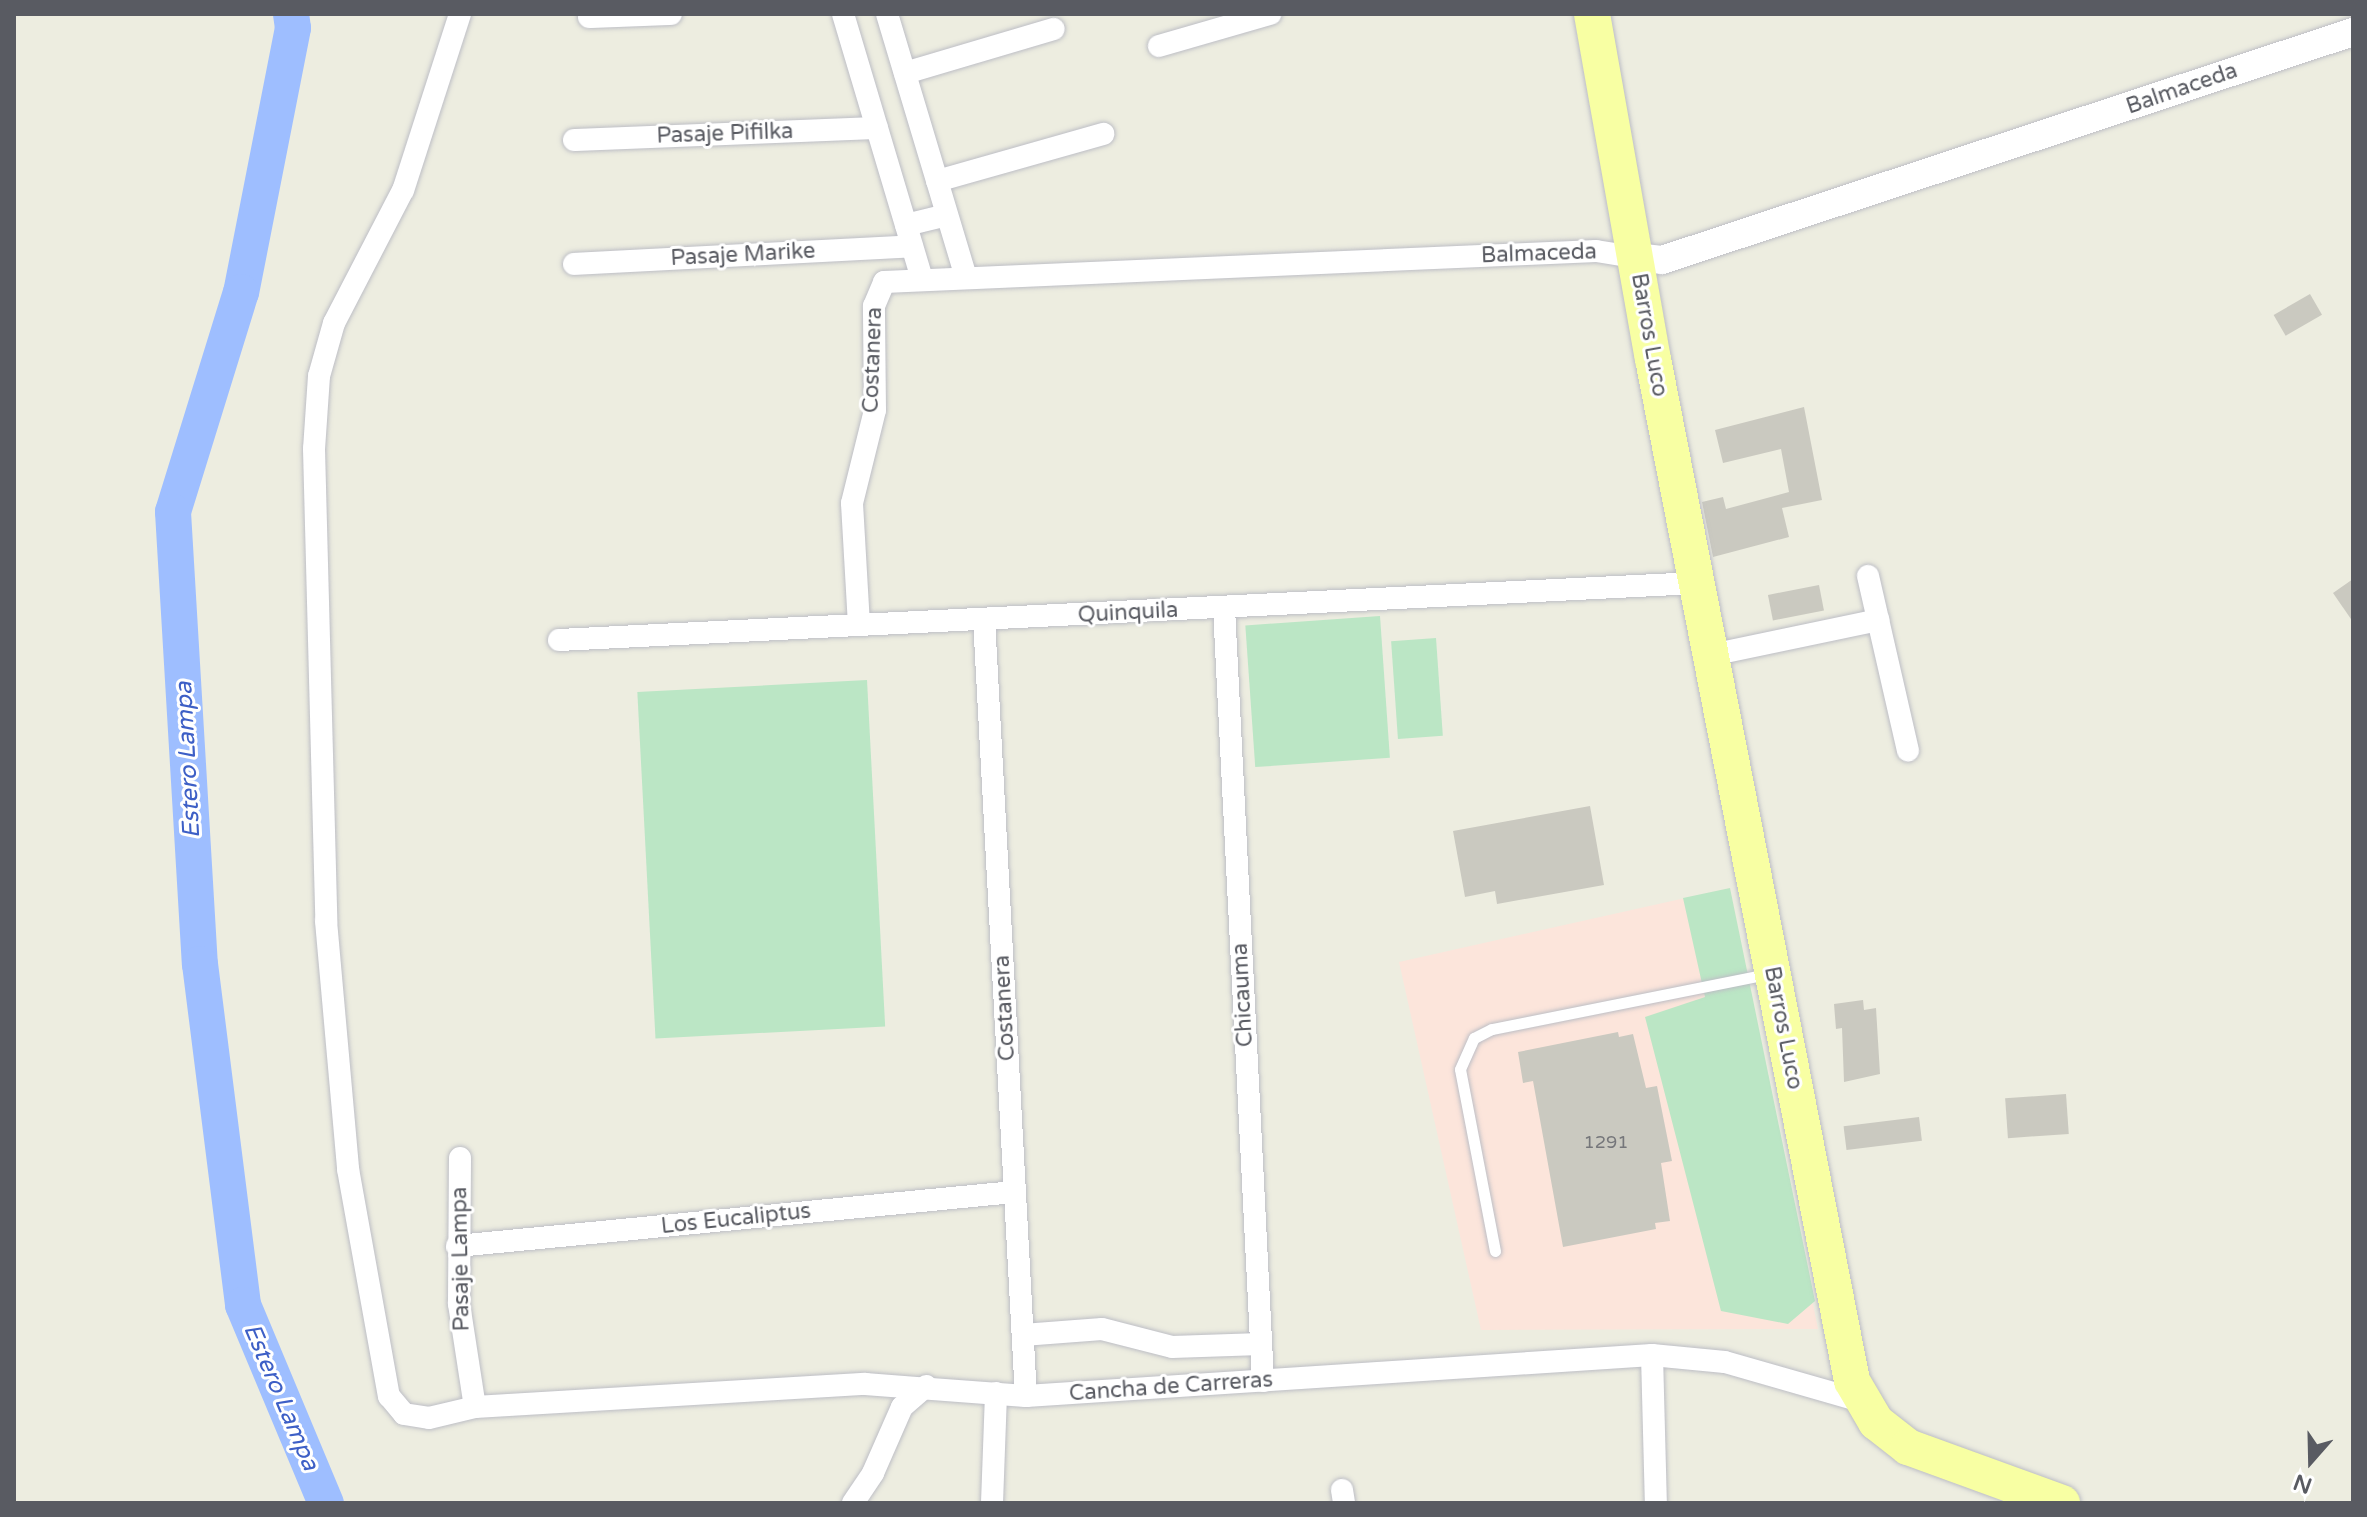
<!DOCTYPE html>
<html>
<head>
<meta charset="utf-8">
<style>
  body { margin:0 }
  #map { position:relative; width:2367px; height:1517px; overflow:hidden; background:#edede0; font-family:"Varela Round",sans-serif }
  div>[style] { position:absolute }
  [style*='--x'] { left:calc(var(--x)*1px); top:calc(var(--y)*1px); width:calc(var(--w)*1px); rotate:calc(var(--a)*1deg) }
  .medical>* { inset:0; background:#fce5db }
  .green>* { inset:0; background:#bbe6c5; transform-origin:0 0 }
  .river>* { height:36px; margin:-18px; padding:0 18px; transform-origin:18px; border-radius:18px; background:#9ebeff }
  .building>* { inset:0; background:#cac9c0; transform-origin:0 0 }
  .roads { filter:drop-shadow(0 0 2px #bdbec5) drop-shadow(0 0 2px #bdbec5) }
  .service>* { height:11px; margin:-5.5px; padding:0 5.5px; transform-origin:5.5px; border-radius:5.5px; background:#fff }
  .minor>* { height:22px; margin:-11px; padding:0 11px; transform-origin:11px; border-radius:11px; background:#fff }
  .tertiary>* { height:28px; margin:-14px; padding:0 14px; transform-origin:14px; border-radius:14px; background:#fff }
  .primary>* { height:36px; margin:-18px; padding:0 18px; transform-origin:18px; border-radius:18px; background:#f8ffa3 }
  span { translate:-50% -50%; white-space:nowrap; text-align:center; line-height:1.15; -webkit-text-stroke:6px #fff; paint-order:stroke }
  .number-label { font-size:18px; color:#75767a }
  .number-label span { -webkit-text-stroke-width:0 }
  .street-label { font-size:22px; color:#595b62 }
  .water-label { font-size:24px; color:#3d5fc6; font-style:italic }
  .frame { position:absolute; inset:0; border:16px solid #595b62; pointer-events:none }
  .north { position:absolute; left:2271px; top:1421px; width:80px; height:80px; -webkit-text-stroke:6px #fff; paint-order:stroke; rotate:200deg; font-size:22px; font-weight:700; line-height:32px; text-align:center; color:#595b62 }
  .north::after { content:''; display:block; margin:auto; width:28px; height:36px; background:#595b62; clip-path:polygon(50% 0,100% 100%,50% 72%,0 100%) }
</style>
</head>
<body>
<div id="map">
  <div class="medical">
    <i style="clip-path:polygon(1730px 888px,1818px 1329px,1481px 1330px,1399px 962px)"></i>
  </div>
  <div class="green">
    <i style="left:1380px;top:616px;width:142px;height:135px;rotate:86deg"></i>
    <i style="left:1436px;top:638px;width:98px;height:45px;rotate:86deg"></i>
    <i style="left:867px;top:680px;width:347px;height:230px;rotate:87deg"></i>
    <i style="clip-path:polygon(1730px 888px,1815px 1301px,1788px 1324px,1721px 1311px,1645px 1017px,1705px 997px,1683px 898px)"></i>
  </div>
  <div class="river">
    <i style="--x:291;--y:14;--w:14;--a:82"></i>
    <i style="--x:293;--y:28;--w:269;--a:101.1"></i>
    <i style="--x:241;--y:292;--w:230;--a:107.2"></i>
    <i style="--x:173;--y:512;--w:453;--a:86.6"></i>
    <i style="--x:200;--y:964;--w:344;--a:82.8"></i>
    <i style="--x:243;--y:1305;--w:215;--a:67.3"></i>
  </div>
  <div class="building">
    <i style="left:2310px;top:294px;width:24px;height:42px;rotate:60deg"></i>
    <i style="clip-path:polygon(1804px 407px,1822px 500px,1782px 508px,1789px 537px,1713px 557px,1702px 502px,1723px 497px,1726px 509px,1789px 492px,1781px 449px,1723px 463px,1715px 430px)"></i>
    <i style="clip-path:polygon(2353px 579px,2353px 622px,2333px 593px)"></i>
    <i style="left:1819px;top:585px;width:26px;height:52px;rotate:79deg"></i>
    <i style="clip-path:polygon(1590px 806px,1604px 885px,1497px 904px,1495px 891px,1465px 897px,1453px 831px)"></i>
    <i style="clip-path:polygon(1863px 1000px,1864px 1010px,1876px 1008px,1880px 1074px,1844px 1082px,1842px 1028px,1836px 1029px,1834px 1004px)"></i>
    <i style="clip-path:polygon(1618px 1032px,1619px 1037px,1633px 1034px,1646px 1088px,1657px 1086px,1672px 1161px,1661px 1163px,1670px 1221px,1655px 1223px,1656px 1229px,1563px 1247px,1533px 1081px,1523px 1083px,1518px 1052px)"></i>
    <i style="left:2066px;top:1094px;width:40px;height:61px;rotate:86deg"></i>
    <i style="left:1919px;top:1117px;width:24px;height:76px;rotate:83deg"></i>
  </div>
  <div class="roads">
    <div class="service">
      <i style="--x:1495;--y:1251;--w:185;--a:-100.9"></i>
      <i style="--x:1460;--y:1069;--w:34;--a:-66"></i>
      <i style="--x:1474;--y:1038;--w:20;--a:-27"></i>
      <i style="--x:1492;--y:1029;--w:281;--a:-11.3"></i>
    </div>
    <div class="minor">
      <i style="--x:460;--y:14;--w:185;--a:107.9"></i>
      <i style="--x:403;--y:190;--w:150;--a:117.4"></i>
      <i style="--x:334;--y:323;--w:55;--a:105.8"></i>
      <i style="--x:319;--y:376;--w:73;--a:93.9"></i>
      <i style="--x:314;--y:449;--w:472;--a:88.5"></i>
      <i style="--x:326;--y:921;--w:249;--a:84.9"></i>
      <i style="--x:348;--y:1169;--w:231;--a:79.8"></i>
      <i style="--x:389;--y:1396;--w:23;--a:50"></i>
      <i style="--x:404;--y:1414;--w:25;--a:9"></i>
      <i style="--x:429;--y:1418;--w:47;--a:-13.4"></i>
      <i style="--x:475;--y:1407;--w:391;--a:-3.4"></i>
      <i style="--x:865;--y:1384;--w:161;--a:4.3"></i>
      <i style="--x:1026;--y:1396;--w:627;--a:-3.75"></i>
      <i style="--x:1652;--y:1355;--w:73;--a:5.5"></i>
      <i style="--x:1725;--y:1362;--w:141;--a:16"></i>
      <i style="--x:843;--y:14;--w:277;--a:73.4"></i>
      <i style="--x:887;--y:14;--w:275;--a:73.3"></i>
      <i style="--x:589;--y:17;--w:82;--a:-2.1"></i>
      <i style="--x:1159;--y:46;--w:116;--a:-16.1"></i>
      <i style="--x:905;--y:73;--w:155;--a:-16.5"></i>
      <i style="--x:574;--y:140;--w:303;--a:-2.3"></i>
      <i style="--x:937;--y:181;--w:173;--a:-15.8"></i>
      <i style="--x:906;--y:225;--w:42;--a:-13.7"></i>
      <i style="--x:574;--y:264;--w:338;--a:-3"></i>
      <i style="--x:1868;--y:576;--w:179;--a:77.1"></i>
      <i style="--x:1224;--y:608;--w:774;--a:87.11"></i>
      <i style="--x:984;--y:619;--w:778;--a:86.91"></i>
      <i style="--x:859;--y:625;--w:122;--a:-93.3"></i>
      <i style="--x:852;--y:503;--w:96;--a:-76.1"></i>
      <i style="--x:875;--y:410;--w:104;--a:-90.6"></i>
      <i style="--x:874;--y:306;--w:26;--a:-67"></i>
      <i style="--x:884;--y:282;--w:713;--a:-2.49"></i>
      <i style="--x:1596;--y:251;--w:39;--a:9"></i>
      <i style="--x:559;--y:640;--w:1139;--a:-2.87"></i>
      <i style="--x:1711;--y:655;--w:171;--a:-11.8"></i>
      <i style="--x:460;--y:1158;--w:146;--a:90.4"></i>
      <i style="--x:459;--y:1304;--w:104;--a:81.2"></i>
      <i style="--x:457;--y:1246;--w:560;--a:-5.54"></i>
      <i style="--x:1023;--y:1335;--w:79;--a:-4.3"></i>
      <i style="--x:1102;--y:1329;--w:72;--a:14.4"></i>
      <i style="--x:1172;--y:1347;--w:89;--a:-1.9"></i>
      <i style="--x:1652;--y:1355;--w:148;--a:88.5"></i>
      <i style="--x:1342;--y:1490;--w:13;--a:81"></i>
      <i style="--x:853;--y:1503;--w:36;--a:-56"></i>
      <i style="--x:873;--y:1473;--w:72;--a:-66.3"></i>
      <i style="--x:902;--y:1407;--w:32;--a:-41"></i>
      <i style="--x:992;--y:1503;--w:110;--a:-87.9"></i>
    </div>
    <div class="tertiary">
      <i style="--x:1635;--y:257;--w:27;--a:6"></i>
      <i style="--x:1662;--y:260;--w:728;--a:-18.26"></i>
    </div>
    <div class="primary">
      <i style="--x:1592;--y:14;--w:350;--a:80"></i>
      <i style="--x:1653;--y:359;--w:1041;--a:78.98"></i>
      <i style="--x:1852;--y:1381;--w:48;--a:59.7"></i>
      <i style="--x:1876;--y:1422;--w:41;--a:38"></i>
      <i style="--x:1908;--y:1447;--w:164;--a:20"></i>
    </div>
  </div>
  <div class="number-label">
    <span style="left:1606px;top:1142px">1291</span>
  </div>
  <div class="street-label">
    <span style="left:2182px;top:89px;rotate:-19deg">Balmaceda</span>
    <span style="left:725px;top:134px;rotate:-2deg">Pasaje Pifilka</span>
    <span style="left:1539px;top:254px;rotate:-2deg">Balmaceda</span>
    <span style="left:743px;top:255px;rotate:-3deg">Pasaje Marike</span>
    <span style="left:1649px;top:335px;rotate:80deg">Barros Luco</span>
    <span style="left:873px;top:360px;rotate:-88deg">Costanera</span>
    <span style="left:1128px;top:613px;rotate:-3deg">Quinquila</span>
    <span style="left:1243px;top:995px;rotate:-93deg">Chicauma</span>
    <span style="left:1005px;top:1008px;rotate:-93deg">Costanera</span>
    <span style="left:1783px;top:1028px;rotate:79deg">Barros Luco</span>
    <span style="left:736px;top:1219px;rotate:-6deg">Los Eucaliptus</span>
    <span style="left:461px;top:1259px;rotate:-91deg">Pasaje Lampa</span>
    <span style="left:1171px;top:1387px;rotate:-4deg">Cancha de Carreras</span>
  </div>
  <div class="water-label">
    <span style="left:188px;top:760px;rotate:-93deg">Estero Lampa</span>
    <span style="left:281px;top:1397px;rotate:67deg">Estero Lampa</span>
  </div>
  <div class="frame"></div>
  <div class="north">N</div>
</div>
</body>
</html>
